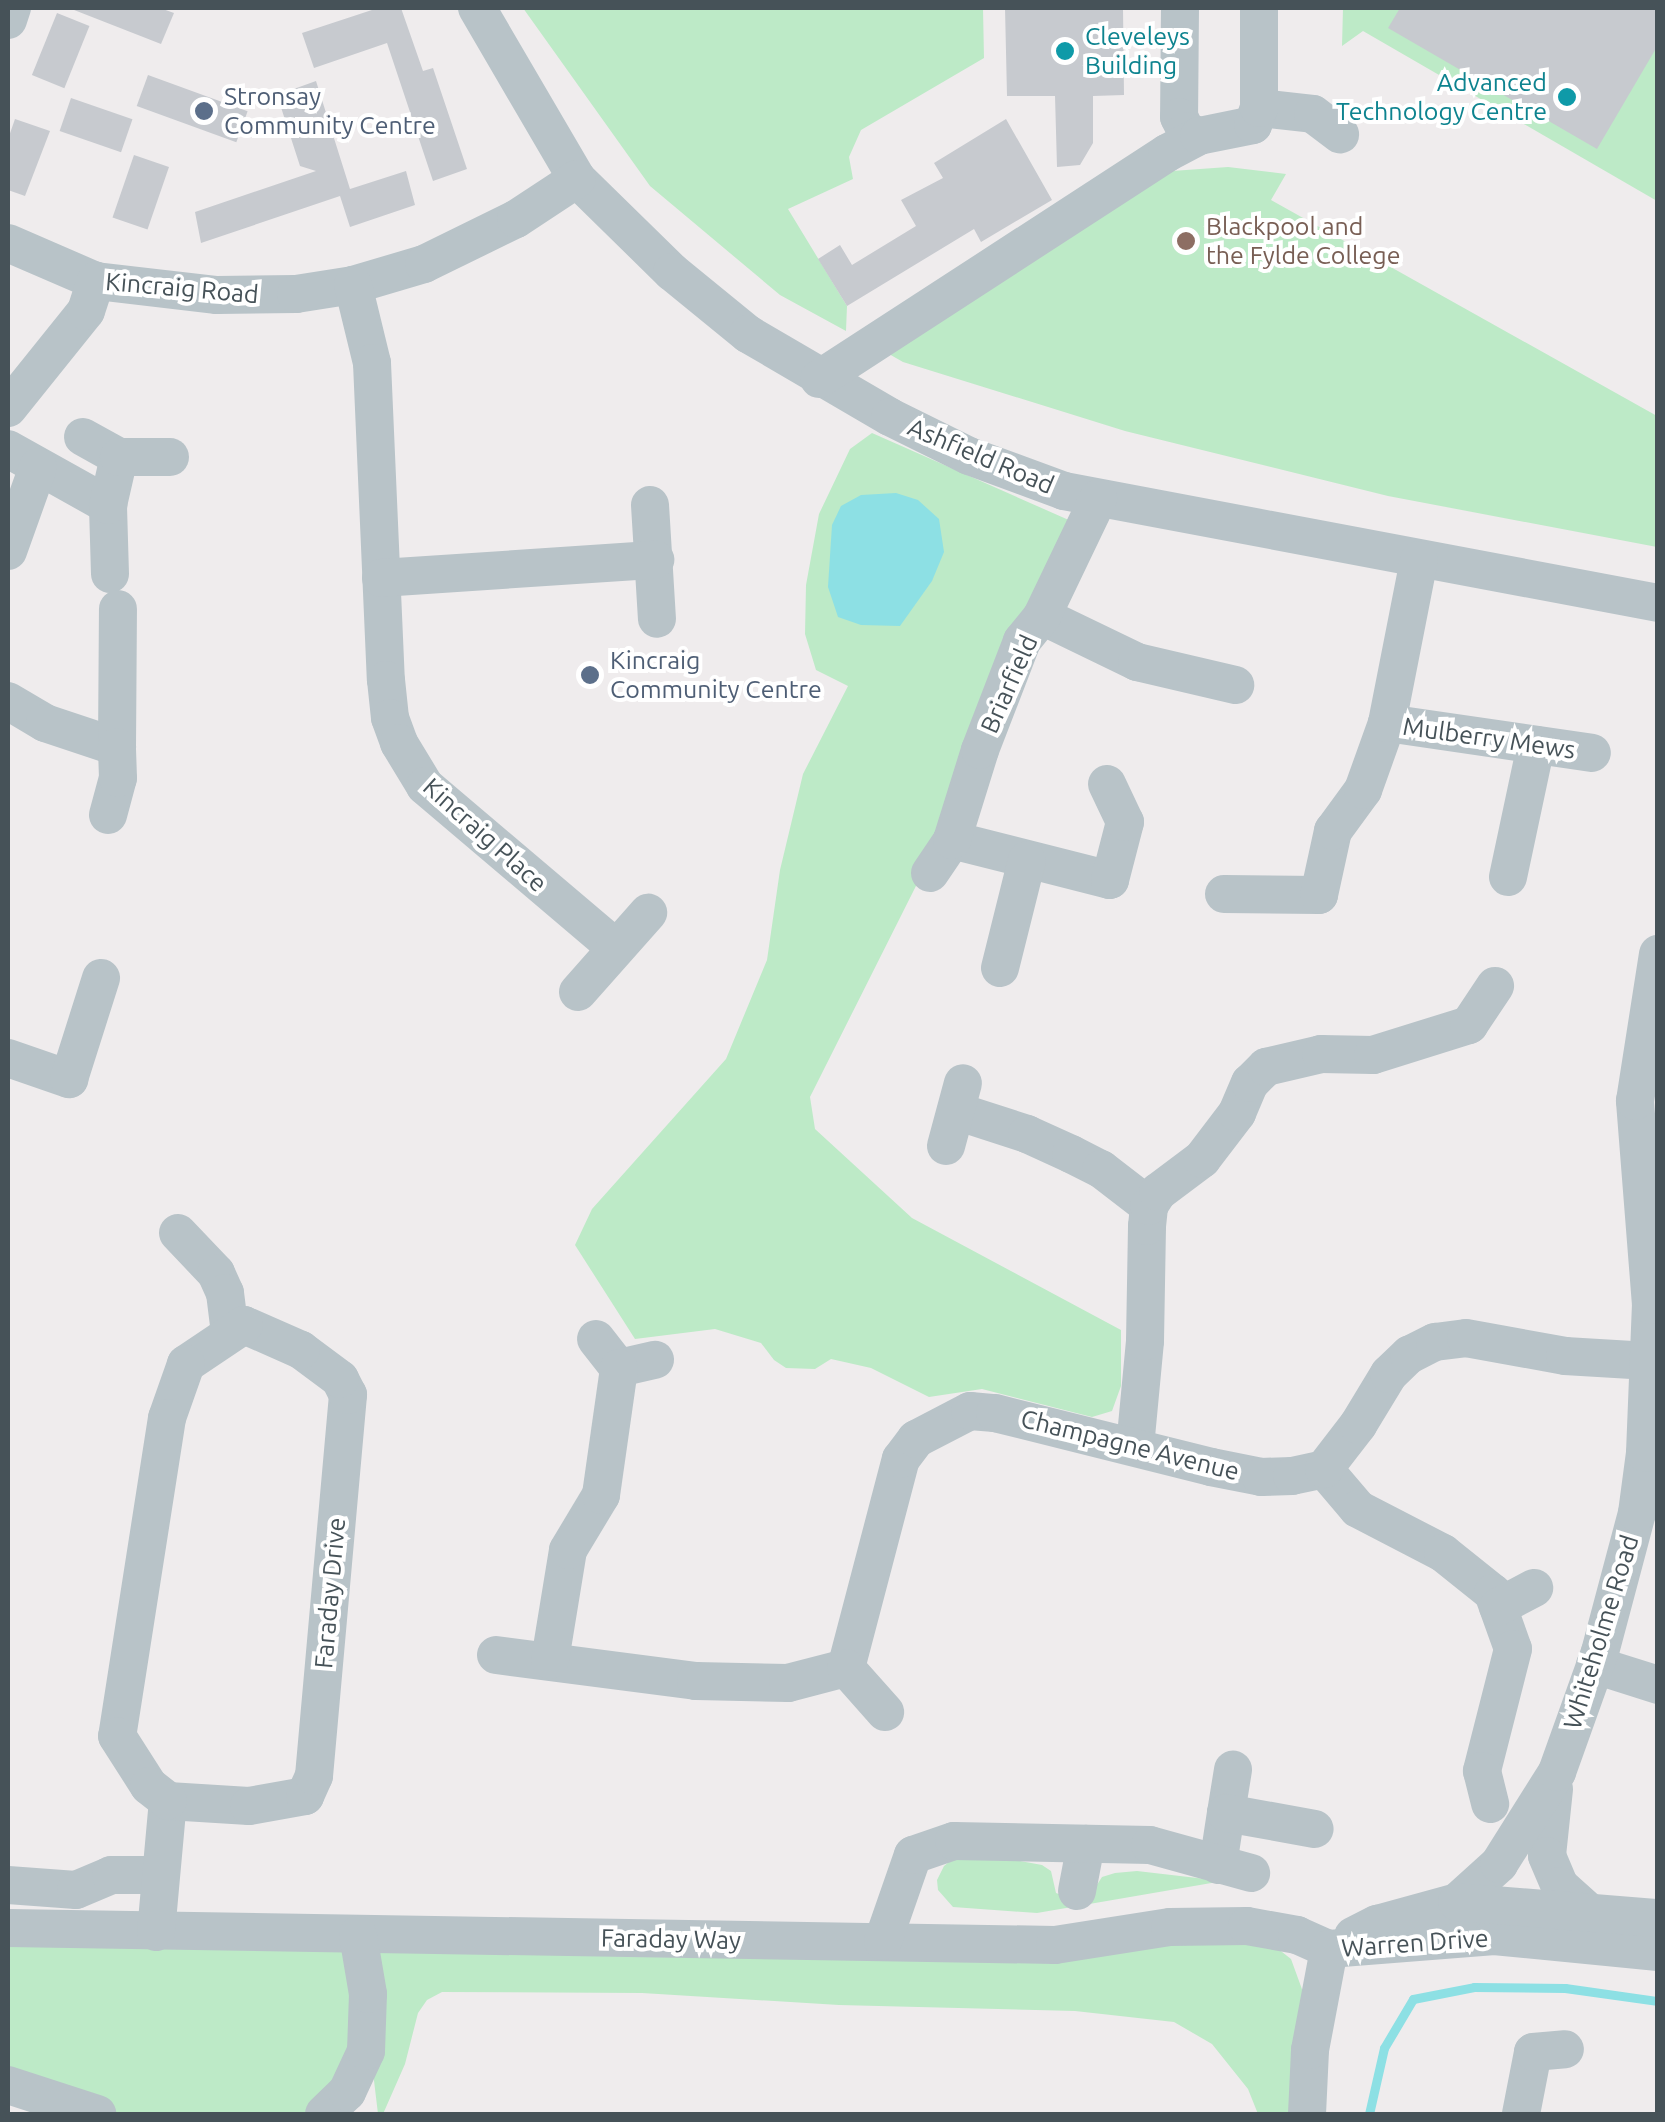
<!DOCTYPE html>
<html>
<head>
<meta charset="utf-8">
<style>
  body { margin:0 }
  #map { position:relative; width:1665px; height:2122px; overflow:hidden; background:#efeced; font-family:Ubuntu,sans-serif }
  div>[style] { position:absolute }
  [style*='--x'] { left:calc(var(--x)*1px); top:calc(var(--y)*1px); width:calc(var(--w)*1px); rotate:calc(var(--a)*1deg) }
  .green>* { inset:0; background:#bdeac7 }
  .water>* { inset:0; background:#8de0e4 }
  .stream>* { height:9px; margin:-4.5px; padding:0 4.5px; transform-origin:4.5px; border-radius:4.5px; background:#8de0e4 }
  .building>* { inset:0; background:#c7cacf; transform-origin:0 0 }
  .minor>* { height:38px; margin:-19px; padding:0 19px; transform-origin:19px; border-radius:19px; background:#b8c3c8 }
  .dots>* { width:28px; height:28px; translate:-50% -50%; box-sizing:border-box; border:5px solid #fff; border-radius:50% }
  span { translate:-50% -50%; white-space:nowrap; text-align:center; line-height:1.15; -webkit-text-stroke:8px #fff; paint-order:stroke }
  .culture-label { font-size:25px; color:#0d838f }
  .left { translate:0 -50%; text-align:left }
  .right { translate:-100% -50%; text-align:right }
  .service-label { font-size:25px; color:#4e5e75 }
  .education-label { font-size:25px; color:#785e54 }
  .street-label { font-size:25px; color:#465258 }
  .frame { position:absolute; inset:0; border:10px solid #465258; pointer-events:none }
</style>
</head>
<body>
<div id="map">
  <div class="green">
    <i style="clip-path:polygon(523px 8px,983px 8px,984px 58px,861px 130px,849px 157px,853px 179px,788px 209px,847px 306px,846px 331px,780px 295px,650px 186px)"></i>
    <i style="clip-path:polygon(1343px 8px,1657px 8px,1657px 201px,1363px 31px,1342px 46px)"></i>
    <i style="clip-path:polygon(1228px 167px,1286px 174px,1271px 200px,1657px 416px,1657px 547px,1388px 496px,1125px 431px,903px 362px,882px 350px,1172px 171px)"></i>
    <i style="clip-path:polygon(872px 433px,1080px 525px,925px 868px,810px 1097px,815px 1129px,912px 1218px,1121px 1330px,1121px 1386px,1112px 1411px,1092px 1417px,982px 1389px,929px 1397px,871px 1368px,831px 1359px,815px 1369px,786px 1368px,774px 1360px,761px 1343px,715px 1329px,635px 1339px,575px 1245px,592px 1209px,726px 1059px,767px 960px,780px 870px,803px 774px,848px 686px,816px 670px,805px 634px,806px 585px,819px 514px,850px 449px)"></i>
    <i style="clip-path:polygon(959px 1854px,981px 1854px,1042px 1865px,1051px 1871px,1056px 1893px,1085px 1903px,1102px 1877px,1115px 1873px,1137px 1871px,1223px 1881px,1037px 1913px,953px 1907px,938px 1890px,937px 1880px,944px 1866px)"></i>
    <i style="clip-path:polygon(1170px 1927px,1277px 1948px,1291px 1959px,1303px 1992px,1293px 2114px,1258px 2114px,1248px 2089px,1212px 2044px,1174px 2022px,1075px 2011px,839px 2005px,642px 1993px,442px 1992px,427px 2000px,418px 2013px,405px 2064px,383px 2114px,378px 2114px,367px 2022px,324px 2114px,95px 2114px,8px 2087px,8px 1928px)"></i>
  </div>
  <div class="water">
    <i style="clip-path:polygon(896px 493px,918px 500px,939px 519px,944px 552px,932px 581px,900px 626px,861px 625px,838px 617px,828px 587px,832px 525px,841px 506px,861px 495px)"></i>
  </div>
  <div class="stream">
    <i style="--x:1369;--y:2114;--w:68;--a:-77.2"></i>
    <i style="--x:1384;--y:2048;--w:57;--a:-59.4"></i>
    <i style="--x:1413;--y:1999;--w:62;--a:-11.1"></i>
    <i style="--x:1474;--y:1987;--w:91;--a:0.6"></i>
    <i style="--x:1565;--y:1988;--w:94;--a:8"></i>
  </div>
  <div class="building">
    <i style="clip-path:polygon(69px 8px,160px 8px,174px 13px,161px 44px)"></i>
    <i style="clip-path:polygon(378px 8px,401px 8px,423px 71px,433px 68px,467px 169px,433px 181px,387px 43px,314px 68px,302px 33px)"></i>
    <i style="clip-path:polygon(1005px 8px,1123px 8px,1124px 95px,1093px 96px,1093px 143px,1080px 165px,1057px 167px,1055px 96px,1007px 96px)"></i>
    <i style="clip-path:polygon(1400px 8px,1658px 8px,1658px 45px,1597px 149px,1388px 28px)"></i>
    <i style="left:57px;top:13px;width:35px;height:67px;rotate:22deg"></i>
    <i style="left:148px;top:75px;width:106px;height:33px;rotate:20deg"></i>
    <i style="clip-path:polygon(316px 81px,350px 189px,406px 171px,415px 205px,350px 227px,340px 196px,201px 243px,195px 212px,316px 171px,300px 166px,277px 95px)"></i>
    <i style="left:71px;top:98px;width:65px;height:35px;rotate:19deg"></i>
    <i style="clip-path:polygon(15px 119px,50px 131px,25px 196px,8px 190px,8px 139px)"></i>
    <i style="clip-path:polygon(1006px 119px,1052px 200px,981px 242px,974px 229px,847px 306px,818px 259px,840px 245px,852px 265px,916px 226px,901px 200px,943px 178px,934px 163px)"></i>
    <i style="left:134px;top:155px;width:37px;height:66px;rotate:19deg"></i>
  </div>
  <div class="minor">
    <i style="--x:477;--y:8;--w:198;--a:59.7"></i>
    <i style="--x:577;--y:179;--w:133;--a:44.4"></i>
    <i style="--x:672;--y:272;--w:98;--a:39.2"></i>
    <i style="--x:748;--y:334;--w:164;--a:30.3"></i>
    <i style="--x:890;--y:417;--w:88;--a:26.3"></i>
    <i style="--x:969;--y:456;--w:101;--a:20.2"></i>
    <i style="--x:1064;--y:491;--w:604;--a:10.68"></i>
    <i style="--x:1180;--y:8;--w:109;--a:90.5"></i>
    <i style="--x:1179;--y:117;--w:16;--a:63"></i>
    <i style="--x:1186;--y:131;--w:14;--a:21"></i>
    <i style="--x:8;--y:20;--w:13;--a:-72"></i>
    <i style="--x:1259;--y:108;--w:54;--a:6.3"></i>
    <i style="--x:1313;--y:114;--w:34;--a:37"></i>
    <i style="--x:8;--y:243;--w:96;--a:23.4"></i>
    <i style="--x:96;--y:281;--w:122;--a:6.6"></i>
    <i style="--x:217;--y:295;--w:79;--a:-0.7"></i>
    <i style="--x:296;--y:294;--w:58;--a:-9"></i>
    <i style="--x:353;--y:285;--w:74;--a:-16.5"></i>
    <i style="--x:424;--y:264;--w:102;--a:-26.1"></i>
    <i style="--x:516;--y:219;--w:73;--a:-33.3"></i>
    <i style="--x:353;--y:285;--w:80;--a:76.3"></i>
    <i style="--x:372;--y:363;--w:317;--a:87.5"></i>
    <i style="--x:386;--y:680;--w:38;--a:84"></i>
    <i style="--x:390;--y:718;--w:27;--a:70"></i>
    <i style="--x:399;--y:743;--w:50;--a:58.8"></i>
    <i style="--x:425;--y:786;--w:250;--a:40.3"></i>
    <i style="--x:819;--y:379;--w:415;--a:-33"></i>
    <i style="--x:1167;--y:153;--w:36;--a:-28"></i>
    <i style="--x:1199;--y:136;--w:55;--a:-11.5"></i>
    <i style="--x:1253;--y:125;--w:18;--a:-71"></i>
    <i style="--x:1259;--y:108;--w:100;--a:-90"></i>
    <i style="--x:8;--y:408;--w:124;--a:-51.2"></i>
    <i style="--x:86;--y:311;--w:32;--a:-72"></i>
    <i style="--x:83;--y:437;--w:41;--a:29.1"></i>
    <i style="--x:8;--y:449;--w:115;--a:29.2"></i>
    <i style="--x:650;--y:505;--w:114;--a:86.5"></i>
    <i style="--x:8;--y:551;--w:89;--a:-70.3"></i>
    <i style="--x:110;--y:574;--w:69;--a:-91.7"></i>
    <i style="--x:108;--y:505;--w:49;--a:-77.1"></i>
    <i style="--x:119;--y:457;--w:51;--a:0"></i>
    <i style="--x:381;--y:578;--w:275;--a:-3.8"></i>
    <i style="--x:1042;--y:616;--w:106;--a:25.8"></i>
    <i style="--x:1137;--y:662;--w:101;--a:13.2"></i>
    <i style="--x:8;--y:701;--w:43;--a:30.7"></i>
    <i style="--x:45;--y:723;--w:76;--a:18.4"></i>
    <i style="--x:117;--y:747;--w:138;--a:-89.6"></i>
    <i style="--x:1387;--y:723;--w:207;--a:8.3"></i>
    <i style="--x:108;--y:815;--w:38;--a:-75"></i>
    <i style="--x:118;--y:778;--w:31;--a:-92"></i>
    <i style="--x:952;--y:840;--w:163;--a:14.2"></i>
    <i style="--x:1110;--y:880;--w:60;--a:-75.5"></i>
    <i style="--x:1125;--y:822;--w:42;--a:-115.3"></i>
    <i style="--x:930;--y:873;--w:40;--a:-56"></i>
    <i style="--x:952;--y:840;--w:94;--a:-72.7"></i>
    <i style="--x:980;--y:750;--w:117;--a:-68.9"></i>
    <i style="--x:1022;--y:641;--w:32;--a:-51"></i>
    <i style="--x:1042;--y:616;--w:130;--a:-64.4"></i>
    <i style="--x:1508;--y:877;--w:135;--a:-78"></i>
    <i style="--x:1224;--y:894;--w:95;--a:0.6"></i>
    <i style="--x:1319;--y:895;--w:66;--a:-77.7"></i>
    <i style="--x:1333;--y:831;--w:51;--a:-53.8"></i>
    <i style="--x:1363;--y:790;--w:71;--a:-70.3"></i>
    <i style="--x:1387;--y:723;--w:166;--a:-78.9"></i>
    <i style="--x:1000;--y:968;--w:111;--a:-76"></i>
    <i style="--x:578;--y:992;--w:106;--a:-48.5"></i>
    <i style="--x:8;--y:1058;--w:65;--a:19"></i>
    <i style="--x:69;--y:1079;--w:106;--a:-72.4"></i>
    <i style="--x:956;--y:1111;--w:75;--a:17.9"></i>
    <i style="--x:1027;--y:1134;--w:48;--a:24.4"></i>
    <i style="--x:1071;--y:1154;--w:34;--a:27"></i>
    <i style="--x:1101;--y:1169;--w:61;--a:37.6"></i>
    <i style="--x:946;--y:1146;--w:65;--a:-74.9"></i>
    <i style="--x:178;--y:1233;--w:55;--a:46.5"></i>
    <i style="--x:216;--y:1273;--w:22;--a:66"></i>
    <i style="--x:225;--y:1293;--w:40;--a:82.9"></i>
    <i style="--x:596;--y:1339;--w:37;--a:52"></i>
    <i style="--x:619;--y:1368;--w:37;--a:-13"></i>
    <i style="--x:1135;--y:1447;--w:106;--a:-84.6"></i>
    <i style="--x:1145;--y:1341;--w:115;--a:-89"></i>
    <i style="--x:1147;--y:1226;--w:20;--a:-84"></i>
    <i style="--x:1149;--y:1206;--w:17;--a:-57"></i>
    <i style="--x:1158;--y:1192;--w:55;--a:-36.9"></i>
    <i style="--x:1202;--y:1159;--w:58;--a:-52.7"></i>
    <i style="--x:1237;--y:1113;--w:33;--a:-67"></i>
    <i style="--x:1250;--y:1083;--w:23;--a:-45"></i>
    <i style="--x:1266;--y:1067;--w:57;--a:-13.3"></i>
    <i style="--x:1321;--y:1054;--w:52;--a:1.1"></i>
    <i style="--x:1373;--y:1055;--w:101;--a:-17.4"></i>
    <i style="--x:1469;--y:1025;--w:47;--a:-56.3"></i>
    <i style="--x:1324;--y:1469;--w:52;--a:49.6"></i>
    <i style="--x:1358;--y:1509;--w:96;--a:27.4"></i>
    <i style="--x:1443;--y:1553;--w:64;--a:38.7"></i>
    <i style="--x:1493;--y:1593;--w:59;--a:70.3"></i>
    <i style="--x:1513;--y:1649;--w:126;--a:104.3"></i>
    <i style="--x:1482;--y:1771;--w:34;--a:76"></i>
    <i style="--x:1498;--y:1607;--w:41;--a:-27.8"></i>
    <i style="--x:496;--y:1655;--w:202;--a:7.4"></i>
    <i style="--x:696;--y:1681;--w:92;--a:1.2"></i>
    <i style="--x:788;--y:1683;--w:60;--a:-14.5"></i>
    <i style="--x:846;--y:1668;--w:216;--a:-75.3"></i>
    <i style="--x:901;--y:1459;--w:25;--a:-53"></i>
    <i style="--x:916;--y:1439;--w:61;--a:-27.4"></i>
    <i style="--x:970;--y:1411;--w:25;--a:5"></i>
    <i style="--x:995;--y:1413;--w:223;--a:14"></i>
    <i style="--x:1211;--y:1467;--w:51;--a:11.3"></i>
    <i style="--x:1261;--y:1477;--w:31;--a:-2"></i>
    <i style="--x:1292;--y:1476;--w:33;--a:-12"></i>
    <i style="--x:1324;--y:1469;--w:56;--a:-52.3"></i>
    <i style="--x:1358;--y:1425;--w:60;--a:-58.7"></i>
    <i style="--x:1389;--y:1374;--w:28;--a:-44"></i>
    <i style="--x:1409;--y:1355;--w:29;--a:-27"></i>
    <i style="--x:1435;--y:1342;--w:31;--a:-7"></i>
    <i style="--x:1466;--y:1338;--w:101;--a:10.3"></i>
    <i style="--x:1565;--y:1356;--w:84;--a:3.4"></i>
    <i style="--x:550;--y:1660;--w:111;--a:-80.7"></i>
    <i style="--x:568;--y:1550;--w:64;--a:-59"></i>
    <i style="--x:601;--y:1495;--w:128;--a:-81.9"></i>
    <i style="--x:1595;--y:1665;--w:66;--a:17.6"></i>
    <i style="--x:846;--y:1668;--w:59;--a:48.4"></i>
    <i style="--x:1554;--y:1789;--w:67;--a:96"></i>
    <i style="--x:1547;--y:1856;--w:33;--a:67"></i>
    <i style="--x:1560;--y:1886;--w:39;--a:42"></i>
    <i style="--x:1226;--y:1813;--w:44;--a:-80.8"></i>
    <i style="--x:1218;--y:1865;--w:53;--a:-81.3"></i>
    <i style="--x:1226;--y:1813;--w:90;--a:10.2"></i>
    <i style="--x:8;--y:1885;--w:68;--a:4.2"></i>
    <i style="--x:76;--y:1890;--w:38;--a:-23"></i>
    <i style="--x:111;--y:1875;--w:49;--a:0"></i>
    <i style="--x:1077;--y:1891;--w:48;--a:-79.2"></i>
    <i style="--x:1457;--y:1902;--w:57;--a:-42.1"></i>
    <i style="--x:1499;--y:1864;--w:109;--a:-57.8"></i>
    <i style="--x:1557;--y:1772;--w:127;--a:-70.3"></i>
    <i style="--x:1600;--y:1652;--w:144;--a:-75.1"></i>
    <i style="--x:1637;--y:1513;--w:61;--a:-82.4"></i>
    <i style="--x:1645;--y:1453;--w:148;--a:-87.7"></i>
    <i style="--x:1651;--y:1305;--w:205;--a:-94.5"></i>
    <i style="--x:1635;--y:1101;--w:149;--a:-81.1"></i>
    <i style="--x:8;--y:1928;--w:1047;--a:0.93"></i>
    <i style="--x:1055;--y:1945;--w:116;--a:-8.9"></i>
    <i style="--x:1170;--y:1927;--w:77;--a:-0.7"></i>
    <i style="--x:1247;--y:1926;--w:51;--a:10.2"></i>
    <i style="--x:1297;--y:1935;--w:35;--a:24"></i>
    <i style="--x:1329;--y:1949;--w:166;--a:-4.5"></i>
    <i style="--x:1494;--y:1936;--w:165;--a:5.6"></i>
    <i style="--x:156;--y:1932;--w:132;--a:-84.8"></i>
    <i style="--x:168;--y:1801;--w:81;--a:3.5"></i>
    <i style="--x:249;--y:1806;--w:57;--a:-10.1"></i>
    <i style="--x:305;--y:1796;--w:22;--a:-66"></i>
    <i style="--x:314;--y:1776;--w:383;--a:-84.9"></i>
    <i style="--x:348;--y:1395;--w:18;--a:-117"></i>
    <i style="--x:340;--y:1379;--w:49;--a:-143.4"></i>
    <i style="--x:301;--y:1350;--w:62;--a:-156.3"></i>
    <i style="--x:244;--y:1325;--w:70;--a:146.1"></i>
    <i style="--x:186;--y:1364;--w:57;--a:109.4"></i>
    <i style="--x:167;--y:1418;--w:322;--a:98.9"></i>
    <i style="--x:117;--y:1736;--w:59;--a:57.4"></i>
    <i style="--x:149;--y:1786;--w:24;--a:38"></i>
    <i style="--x:1353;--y:1936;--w:27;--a:-27"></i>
    <i style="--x:1377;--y:1924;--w:83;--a:-15.4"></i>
    <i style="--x:1457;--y:1902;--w:202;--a:4.6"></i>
    <i style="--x:883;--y:1941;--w:91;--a:-70.8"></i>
    <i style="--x:913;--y:1855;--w:43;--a:-18.9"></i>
    <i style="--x:954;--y:1841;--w:196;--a:1.2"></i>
    <i style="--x:1150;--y:1845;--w:105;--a:15.5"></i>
    <i style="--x:8;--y:2085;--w:94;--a:18"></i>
    <i style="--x:324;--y:2114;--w:32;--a:-44"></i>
    <i style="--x:347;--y:2092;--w:45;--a:-65.1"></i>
    <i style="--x:366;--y:2051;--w:57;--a:-88"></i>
    <i style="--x:368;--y:1994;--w:60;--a:-99.6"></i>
    <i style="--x:1307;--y:2114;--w:64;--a:-87.3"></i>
    <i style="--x:1310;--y:2050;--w:103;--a:-79.3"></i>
    <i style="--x:1521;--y:2114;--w:63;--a:-79"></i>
    <i style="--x:1533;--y:2052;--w:32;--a:-5"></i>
  </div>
  <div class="dots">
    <i style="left:1065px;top:51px;background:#0f9aa8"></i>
    <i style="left:1567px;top:97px;background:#0f9aa8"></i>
    <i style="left:204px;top:111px;background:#5c6f8a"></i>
    <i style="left:1186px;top:241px;background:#8d6e63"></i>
    <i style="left:590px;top:675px;background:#5c6f8a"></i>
  </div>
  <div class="culture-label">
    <span class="left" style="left:1085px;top:51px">Cleveleys<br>Building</span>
    <span class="right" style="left:1547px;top:97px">Advanced<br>Technology Centre</span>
  </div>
  <div class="service-label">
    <span class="left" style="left:224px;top:111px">Stronsay<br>Community Centre</span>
    <span class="left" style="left:610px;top:675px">Kincraig<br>Community Centre</span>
  </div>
  <div class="education-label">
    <span class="left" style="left:1206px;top:241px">Blackpool and<br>the Fylde College</span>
  </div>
  <div class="street-label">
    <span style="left:182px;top:288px;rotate:5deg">Kincraig Road</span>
    <span style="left:981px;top:456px;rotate:23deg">Ashfield Road</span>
    <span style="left:1009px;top:684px;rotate:-66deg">Briarfield</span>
    <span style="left:1489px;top:738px;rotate:8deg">Mulberry Mews</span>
    <span style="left:485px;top:835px;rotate:42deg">Kincraig Place</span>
    <span style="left:1130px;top:1445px;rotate:14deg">Champagne Avenue</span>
    <span style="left:330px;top:1593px;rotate:-85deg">Faraday Drive</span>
    <span style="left:1601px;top:1632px;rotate:-73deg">Whiteholme Road</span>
    <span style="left:671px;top:1939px;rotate:1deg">Faraday Way</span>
    <span style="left:1415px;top:1943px;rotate:-4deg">Warren Drive</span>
  </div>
  <div class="frame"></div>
</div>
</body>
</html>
